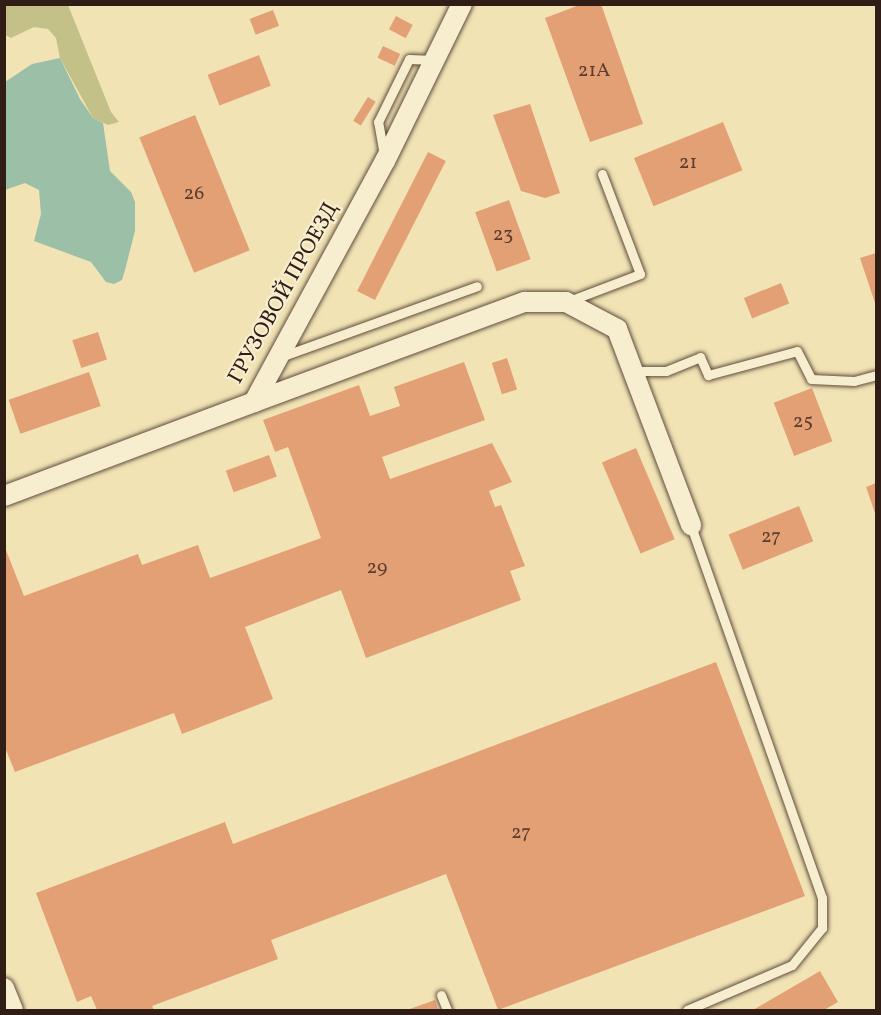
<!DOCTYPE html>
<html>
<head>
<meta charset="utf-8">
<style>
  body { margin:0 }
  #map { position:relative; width:881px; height:1015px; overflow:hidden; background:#f2e3b5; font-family:Vollkorn,serif }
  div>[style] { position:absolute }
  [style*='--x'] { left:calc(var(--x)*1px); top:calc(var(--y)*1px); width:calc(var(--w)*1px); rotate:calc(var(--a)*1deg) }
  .green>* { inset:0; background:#c3c188 }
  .water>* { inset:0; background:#9cbfa8 }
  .building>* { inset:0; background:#e3a075; transform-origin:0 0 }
  .roads { filter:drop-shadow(0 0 2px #604e3e) drop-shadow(0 0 2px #604e3e) }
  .lane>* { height:9px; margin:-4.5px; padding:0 4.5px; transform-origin:4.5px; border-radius:4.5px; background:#f7edcf }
  .street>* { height:20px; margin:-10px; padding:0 10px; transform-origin:10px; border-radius:10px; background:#f7edcf }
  span { translate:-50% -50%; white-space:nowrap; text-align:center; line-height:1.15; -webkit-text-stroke:4.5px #f7edcf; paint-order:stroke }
  .number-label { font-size:20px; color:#5d3e2e }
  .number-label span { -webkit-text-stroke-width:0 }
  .street-label { font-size:22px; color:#301d16 }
  .frame { position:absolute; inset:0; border:6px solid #301d16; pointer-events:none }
</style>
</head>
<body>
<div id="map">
  <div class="green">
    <i style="clip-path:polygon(4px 5px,68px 5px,111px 112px,119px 122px,108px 125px,93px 118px,60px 58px,56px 38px,48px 29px,34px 27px,11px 38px,5px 35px)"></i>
  </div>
  <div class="water">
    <i style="clip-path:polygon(60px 58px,80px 99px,93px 118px,103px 123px,110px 171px,131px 192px,135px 202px,135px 231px,125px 270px,122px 280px,114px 284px,106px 282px,91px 262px,34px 241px,41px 214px,39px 190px,25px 183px,5px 190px,5px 82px,32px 64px)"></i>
  </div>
  <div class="building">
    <i style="clip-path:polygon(582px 4px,601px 4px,643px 124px,590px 142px,545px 18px)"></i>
    <i style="left:273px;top:10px;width:17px;height:25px;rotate:69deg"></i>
    <i style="left:396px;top:16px;width:19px;height:15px;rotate:28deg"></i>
    <i style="left:383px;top:46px;width:19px;height:13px;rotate:25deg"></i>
    <i style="left:259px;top:55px;width:33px;height:55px;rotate:69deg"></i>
    <i style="left:368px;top:97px;width:9px;height:28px;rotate:32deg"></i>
    <i style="clip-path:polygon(530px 104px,560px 193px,545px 198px,521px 191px,493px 115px)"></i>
    <i style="left:195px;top:115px;width:146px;height:60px;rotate:68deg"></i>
    <i style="left:723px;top:122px;width:52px;height:96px;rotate:68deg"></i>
    <i style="left:428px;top:152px;width:20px;height:156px;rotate:27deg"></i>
    <i style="left:509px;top:200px;width:63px;height:36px;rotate:70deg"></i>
    <i style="clip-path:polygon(876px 253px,876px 306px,860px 258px)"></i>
    <i style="left:781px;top:283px;width:22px;height:40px;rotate:68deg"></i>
    <i style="left:98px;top:332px;width:29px;height:27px;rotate:72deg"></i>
    <i style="left:507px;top:358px;width:33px;height:16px;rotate:72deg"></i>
    <i style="clip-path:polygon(464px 362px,485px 420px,382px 457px,390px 479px,492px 443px,512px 482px,489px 491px,495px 507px,501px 505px,525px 566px,510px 571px,521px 600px,366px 658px,341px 590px,245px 627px,273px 699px,182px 734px,174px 713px,15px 772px,4px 745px,4px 545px,24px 596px,138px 554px,142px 565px,198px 545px,210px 578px,321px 538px,288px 447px,275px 452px,263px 420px,359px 385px,370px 416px,400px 406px,394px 387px)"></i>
    <i style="left:89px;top:372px;width:36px;height:85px;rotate:71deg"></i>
    <i style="left:812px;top:388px;width:57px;height:41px;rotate:69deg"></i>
    <i style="left:636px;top:448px;width:99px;height:37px;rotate:67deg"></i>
    <i style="left:269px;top:455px;width:23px;height:46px;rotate:70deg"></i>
    <i style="clip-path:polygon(876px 483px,876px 516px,866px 487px)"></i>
    <i style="left:799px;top:506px;width:38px;height:76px;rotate:68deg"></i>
    <i style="clip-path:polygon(716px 662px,805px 896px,498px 1010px,446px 874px,271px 940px,278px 959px,152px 1006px,154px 1010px,97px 1010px,91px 996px,77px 1002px,36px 893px,225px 822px,233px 844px)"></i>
    <i style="clip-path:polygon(820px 971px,838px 1002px,824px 1010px,753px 1010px)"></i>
    <i style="clip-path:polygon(435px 1000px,438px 1010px,407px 1010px)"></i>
  </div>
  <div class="roads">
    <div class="lane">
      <i style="--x:384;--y:155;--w:34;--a:-100"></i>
      <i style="--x:378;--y:122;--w:70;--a:-63.8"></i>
      <i style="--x:409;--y:59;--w:26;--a:2"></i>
      <i style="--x:569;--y:301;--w:76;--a:-20.8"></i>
      <i style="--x:640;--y:274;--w:107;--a:-110.8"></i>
      <i style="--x:283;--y:356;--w:206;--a:-19.8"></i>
      <i style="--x:632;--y:371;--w:34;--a:0"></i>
      <i style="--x:666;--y:371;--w:37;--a:-22"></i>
      <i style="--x:700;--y:357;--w:20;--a:66"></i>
      <i style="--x:708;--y:375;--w:92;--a:-15.1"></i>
      <i style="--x:797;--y:351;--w:31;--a:63"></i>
      <i style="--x:811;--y:379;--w:43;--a:2.7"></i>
      <i style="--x:854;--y:381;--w:23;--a:-15"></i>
      <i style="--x:441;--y:995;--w:16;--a:68"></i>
      <i style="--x:687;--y:1010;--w:114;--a:-23.2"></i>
      <i style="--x:792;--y:965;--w:48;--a:-51"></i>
      <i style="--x:822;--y:928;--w:30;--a:-90"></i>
      <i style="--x:822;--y:898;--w:395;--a:-109.4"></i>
    </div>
    <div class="street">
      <i style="--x:254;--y:402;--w:289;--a:-20.3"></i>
      <i style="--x:525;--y:302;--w:41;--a:0"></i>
      <i style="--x:566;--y:302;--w:58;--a:27.9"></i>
      <i style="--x:617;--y:329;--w:210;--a:69.3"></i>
      <i style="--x:4;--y:496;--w:267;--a:-20.6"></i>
      <i style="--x:254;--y:402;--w:274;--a:-61.5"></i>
      <i style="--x:385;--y:161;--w:175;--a:-63.9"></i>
      <i style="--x:4;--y:988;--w:24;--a:68"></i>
    </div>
  </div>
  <div class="number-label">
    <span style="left:594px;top:71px">21А</span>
    <span style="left:688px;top:163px">21</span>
    <span style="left:194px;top:194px">26</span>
    <span style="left:503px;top:235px">23</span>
    <span style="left:803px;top:422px">25</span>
    <span style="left:771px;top:537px">27</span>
    <span style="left:377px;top:568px">29</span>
    <span style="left:521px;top:833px">27</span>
  </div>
  <div class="street-label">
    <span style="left:284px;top:293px;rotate:-61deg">ГРУЗОВОЙ ПРОЕЗД</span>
  </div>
  <div class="frame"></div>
</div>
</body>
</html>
